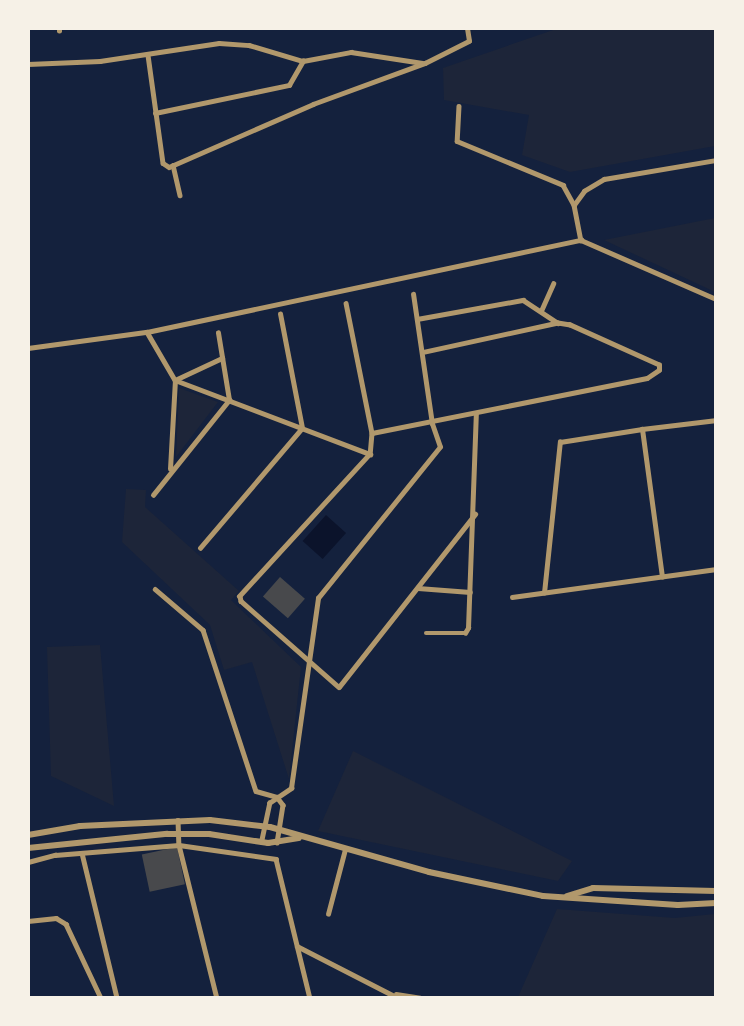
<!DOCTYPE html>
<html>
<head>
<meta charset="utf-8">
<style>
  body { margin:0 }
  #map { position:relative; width:744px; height:1026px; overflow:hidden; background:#14213d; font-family:Overpass,sans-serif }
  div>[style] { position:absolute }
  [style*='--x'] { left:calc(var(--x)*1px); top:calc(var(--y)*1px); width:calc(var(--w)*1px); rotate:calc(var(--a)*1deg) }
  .green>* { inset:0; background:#1d2539 }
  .water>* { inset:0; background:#0b132b; transform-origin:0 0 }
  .building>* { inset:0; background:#48494c; transform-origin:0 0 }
  .minor>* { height:4.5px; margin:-2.25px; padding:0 2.25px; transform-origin:2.25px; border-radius:2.25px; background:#b1986c }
  .tertiary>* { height:6px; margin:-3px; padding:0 3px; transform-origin:3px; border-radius:3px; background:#b1986c }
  span { translate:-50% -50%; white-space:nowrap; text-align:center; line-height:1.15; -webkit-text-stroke:4.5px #f6f1e7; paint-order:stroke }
  .frame { position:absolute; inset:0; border:30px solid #f6f1e7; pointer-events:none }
</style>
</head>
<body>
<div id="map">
  <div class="green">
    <i style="clip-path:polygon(559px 28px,715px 29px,715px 146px,570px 172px,522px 155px,529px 115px,444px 100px,443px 68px)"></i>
    <i style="clip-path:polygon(715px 218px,715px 292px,604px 240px)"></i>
    <i style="clip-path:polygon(179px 388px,218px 402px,176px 457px)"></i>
    <i style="clip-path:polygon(126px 489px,146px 490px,145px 507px,239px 591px,231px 600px,301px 667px,289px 779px,252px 662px,224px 670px,210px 625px,122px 542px)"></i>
    <i style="clip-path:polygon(100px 645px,114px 806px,51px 776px,47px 647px)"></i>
    <i style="clip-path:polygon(353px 751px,572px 861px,558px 881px,318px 831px)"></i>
    <i style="clip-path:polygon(557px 909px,675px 918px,715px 914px,715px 997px,518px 997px)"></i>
  </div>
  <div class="water">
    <i style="left:326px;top:515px;width:27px;height:35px;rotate:42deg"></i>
  </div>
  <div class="building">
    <i style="left:280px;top:577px;width:33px;height:26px;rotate:41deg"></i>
    <i style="left:177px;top:847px;width:38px;height:36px;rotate:78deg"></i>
  </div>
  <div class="minor">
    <i style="--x:59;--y:31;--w:3;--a:-90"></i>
    <i style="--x:148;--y:55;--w:109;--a:82.1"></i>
    <i style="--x:163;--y:163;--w:7;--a:34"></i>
    <i style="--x:169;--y:167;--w:157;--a:-23.6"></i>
    <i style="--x:313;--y:104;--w:119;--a:-20.1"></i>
    <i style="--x:425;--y:63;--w:49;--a:-26.6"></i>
    <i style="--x:469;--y:41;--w:13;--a:-99"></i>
    <i style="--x:28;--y:64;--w:72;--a:-2.4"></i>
    <i style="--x:100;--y:61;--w:120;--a:-8.6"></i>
    <i style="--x:219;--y:43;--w:30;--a:4"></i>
    <i style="--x:249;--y:45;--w:56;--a:16.5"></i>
    <i style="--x:303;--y:61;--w:49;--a:-10.6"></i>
    <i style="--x:351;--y:52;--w:72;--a:8.8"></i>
    <i style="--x:459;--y:106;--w:35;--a:93"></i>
    <i style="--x:457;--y:141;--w:115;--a:22.5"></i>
    <i style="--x:563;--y:185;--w:23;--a:61"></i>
    <i style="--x:574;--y:205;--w:36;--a:79"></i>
    <i style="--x:155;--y:113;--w:137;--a:-11.8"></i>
    <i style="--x:289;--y:85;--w:28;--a:-60"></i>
    <i style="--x:173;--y:165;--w:31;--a:77"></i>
    <i style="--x:574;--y:205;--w:17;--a:-54"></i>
    <i style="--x:584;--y:191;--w:23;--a:-31"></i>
    <i style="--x:604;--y:179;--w:114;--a:-9.6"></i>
    <i style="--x:346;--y:303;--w:133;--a:78.7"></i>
    <i style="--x:372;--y:433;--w:21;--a:95"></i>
    <i style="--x:370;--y:454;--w:193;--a:132.5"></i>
    <i style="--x:240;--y:596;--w:5;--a:79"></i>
    <i style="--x:241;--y:601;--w:130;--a:41.3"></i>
    <i style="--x:339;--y:687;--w:220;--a:-51.8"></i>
    <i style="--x:541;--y:311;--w:30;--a:-66"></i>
    <i style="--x:417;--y:319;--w:108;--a:-10.2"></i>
    <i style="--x:523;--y:300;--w:42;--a:33.3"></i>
    <i style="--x:147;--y:332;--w:56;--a:59.7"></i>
    <i style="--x:175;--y:380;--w:209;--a:20.8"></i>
    <i style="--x:28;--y:348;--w:120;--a:-7.7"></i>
    <i style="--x:147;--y:332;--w:444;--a:-12"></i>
    <i style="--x:581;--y:240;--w:147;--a:23.6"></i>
    <i style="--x:372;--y:433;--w:280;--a:-11.3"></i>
    <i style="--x:647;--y:378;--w:14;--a:-34"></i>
    <i style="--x:659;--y:370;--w:5;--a:-90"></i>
    <i style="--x:659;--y:365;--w:98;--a:-155.8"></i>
    <i style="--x:570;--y:325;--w:12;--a:-171"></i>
    <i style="--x:558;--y:323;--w:136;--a:167.7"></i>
    <i style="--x:170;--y:469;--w:89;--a:-86.8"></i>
    <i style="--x:175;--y:380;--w:52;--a:-25.1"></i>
    <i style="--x:153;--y:495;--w:122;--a:-51.3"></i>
    <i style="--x:229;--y:400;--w:68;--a:-99.3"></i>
    <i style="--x:200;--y:548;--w:157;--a:-49.6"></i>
    <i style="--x:302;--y:428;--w:116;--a:-100.9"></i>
    <i style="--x:662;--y:577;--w:149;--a:-97.7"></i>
    <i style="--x:642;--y:429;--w:75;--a:-6.9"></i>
    <i style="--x:418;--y:588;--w:52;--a:4.4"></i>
    <i style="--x:155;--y:589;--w:63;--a:40.5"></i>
    <i style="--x:203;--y:630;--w:169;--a:71.8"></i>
    <i style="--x:256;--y:791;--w:22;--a:16"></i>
    <i style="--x:277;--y:797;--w:10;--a:53"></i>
    <i style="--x:283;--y:805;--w:38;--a:99"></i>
    <i style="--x:544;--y:593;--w:152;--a:-84"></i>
    <i style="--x:560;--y:442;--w:83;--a:-9"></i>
    <i style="--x:512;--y:597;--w:206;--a:-7.8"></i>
    <i style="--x:426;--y:633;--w:39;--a:0"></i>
    <i style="--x:465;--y:633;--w:6;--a:-59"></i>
    <i style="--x:468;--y:628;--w:214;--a:-87.9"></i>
    <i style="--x:178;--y:820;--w:25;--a:88"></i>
    <i style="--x:179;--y:845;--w:158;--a:76.1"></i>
    <i style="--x:261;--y:842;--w:40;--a:-78"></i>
    <i style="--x:269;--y:803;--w:27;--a:-34"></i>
    <i style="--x:291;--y:788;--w:192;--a:-81.9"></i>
    <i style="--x:318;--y:598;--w:194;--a:-51.1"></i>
    <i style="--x:440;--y:447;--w:24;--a:-109"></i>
    <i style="--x:432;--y:424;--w:131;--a:-98.3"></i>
    <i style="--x:82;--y:853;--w:149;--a:76.4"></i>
    <i style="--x:28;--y:862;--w:28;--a:-15"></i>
    <i style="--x:55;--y:855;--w:124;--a:-4.6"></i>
    <i style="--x:179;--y:845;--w:98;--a:8.2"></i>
    <i style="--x:276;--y:859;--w:143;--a:76.3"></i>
    <i style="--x:328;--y:914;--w:67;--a:-75.3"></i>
    <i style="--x:28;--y:921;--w:28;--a:-6"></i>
    <i style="--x:56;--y:918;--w:12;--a:31"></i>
    <i style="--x:66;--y:924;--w:82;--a:64.7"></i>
    <i style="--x:297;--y:946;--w:114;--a:27.2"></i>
    <i style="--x:396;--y:994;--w:24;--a:9"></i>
  </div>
  <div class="tertiary">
    <i style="--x:28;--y:835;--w:53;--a:-9.8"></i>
    <i style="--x:80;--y:826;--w:130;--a:-2.6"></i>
    <i style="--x:210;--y:820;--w:60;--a:6.7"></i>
    <i style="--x:270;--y:827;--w:165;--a:15.8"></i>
    <i style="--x:429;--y:872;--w:116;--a:11.9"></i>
    <i style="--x:543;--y:896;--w:135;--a:3.8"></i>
    <i style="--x:678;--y:905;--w:38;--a:-3"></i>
    <i style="--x:28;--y:848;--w:140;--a:-5.8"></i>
    <i style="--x:167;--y:834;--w:42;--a:0"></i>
    <i style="--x:209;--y:834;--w:60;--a:8.7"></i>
    <i style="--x:268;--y:843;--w:31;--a:-9"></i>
    <i style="--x:567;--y:896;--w:27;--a:-17"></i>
    <i style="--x:593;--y:888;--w:123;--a:1.4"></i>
  </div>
  <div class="frame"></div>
</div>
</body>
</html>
